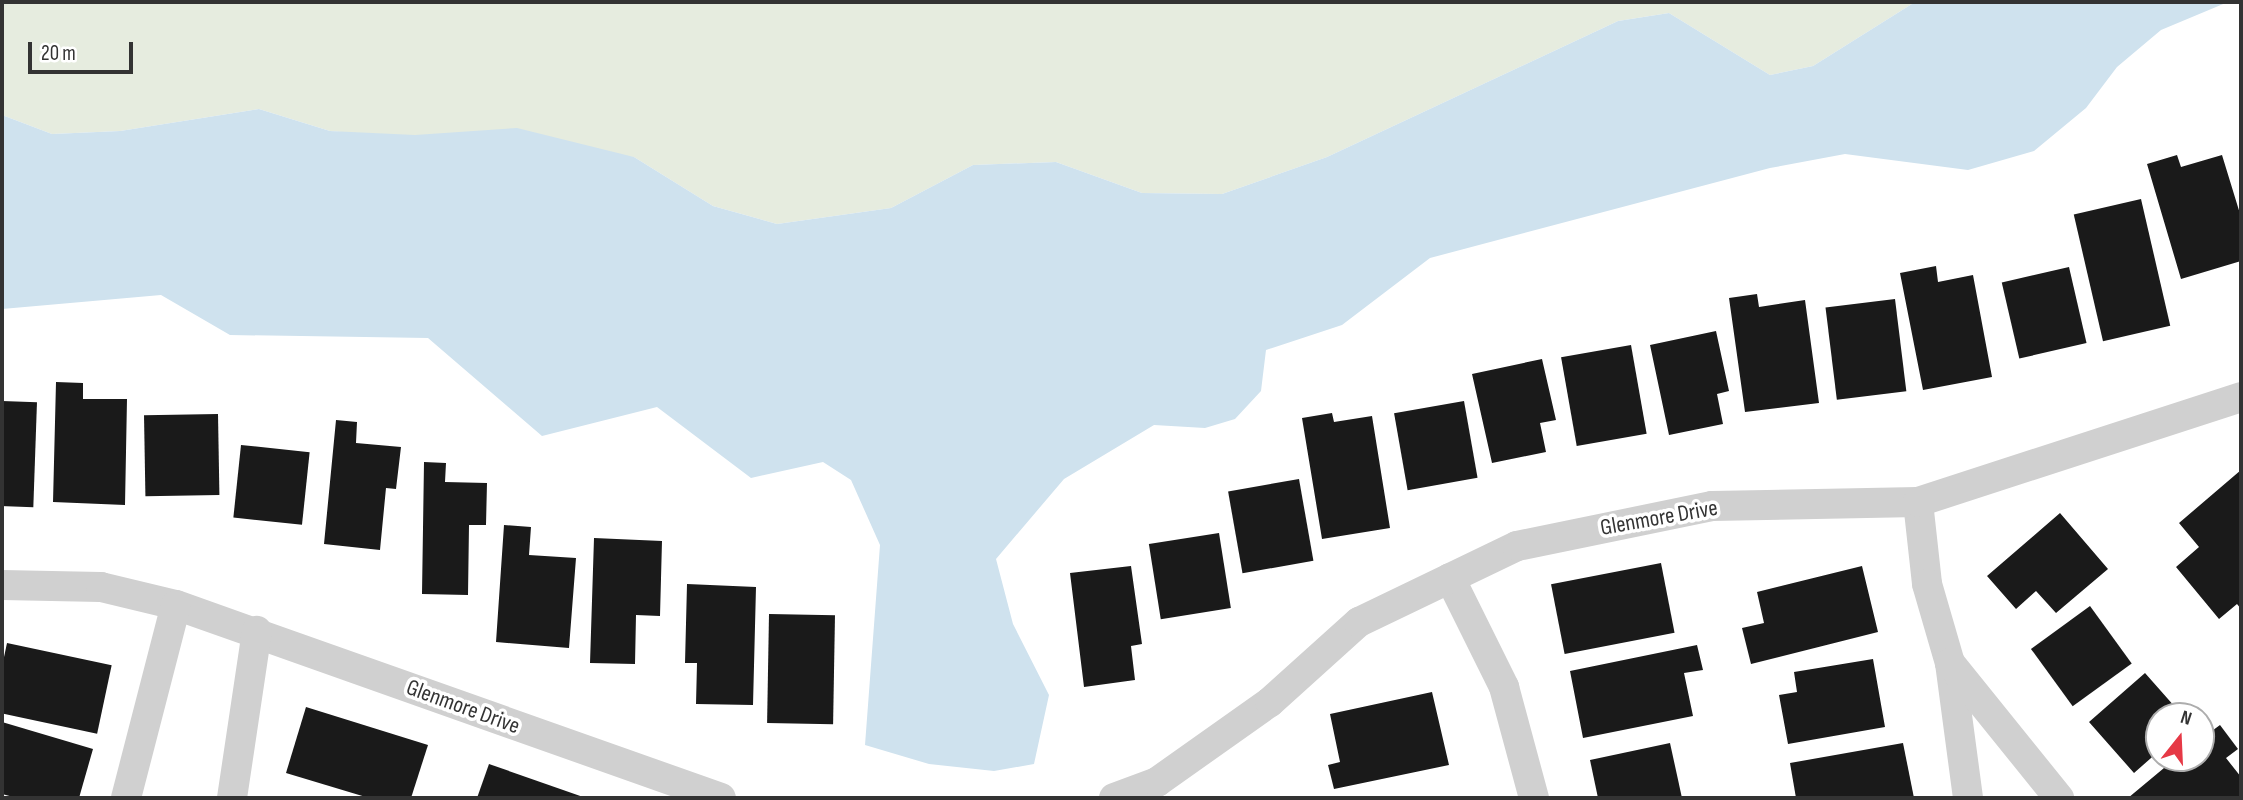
<!DOCTYPE html>
<html>
<head>
<meta charset="utf-8">
<style>
  body { margin:0 }
  #map { position:relative; width:2243px; height:800px; overflow:hidden; background:#fff; font-family:"Sofia Sans Condensed",sans-serif }
  div>[style] { position:absolute }
  [style*='--x'] { left:calc(var(--x)*1px); top:calc(var(--y)*1px); width:calc(var(--w)*1px); rotate:calc(var(--a)*1deg) }
  .green>* { inset:0; background:#e6ecdf }
  .water>* { inset:0; background:#cfe2ee }
  .building>* { inset:0; background:#1a1a1a; transform-origin:0 0 }
  .street>* { height:30px; margin:-15px; padding:0 15px; transform-origin:15px; border-radius:15px; background:#d0d0d0 }
  span { translate:-50% -50%; white-space:nowrap; text-align:center; line-height:1.15; -webkit-text-stroke:7px #fff; paint-order:stroke }
  .street-label { font-size:23px; color:#333 }
  .frame { position:absolute; inset:0; border:4px solid #333; pointer-events:none }
  .north { position:absolute; left:2145px; top:702px; width:70px; height:70px; box-sizing:border-box; background:#fff; border:2px solid #adadad; border-radius:50%; rotate:18deg; font-size:19px; font-weight:700; line-height:28px; text-align:center; color:#333 }
  .north::after { content:''; display:block; margin:auto; width:24px; height:32px; background:#e63946; clip-path:polygon(50% 0,100% 100%,50% 72%,0 100%) }
  .scale { position:absolute; left:28px; top:42px; width:105px; height:32px; box-sizing:border-box; border:4px solid #333; border-top:0; padding-left:9px; font-size:21px; line-height:24px; white-space:nowrap; color:#333; -webkit-text-stroke:5px #fff; paint-order:stroke }
</style>
</head>
<body>
<div id="map">
  <div class="green">
    <i style="clip-path:polygon(2px 2px,1915px 2px,1813px 66px,1770px 75px,1669px 13px,1618px 21px,1327px 157px,1222px 194px,1142px 193px,1056px 162px,973px 165px,891px 208px,777px 224px,713px 206px,634px 157px,330px 131px,259px 109px,120px 131px,52px 134px,2px 115px)"></i>
  </div>
  <div class="water">
    <i style="clip-path:polygon(1915px 2px,2228px 2px,2161px 30px,2117px 67px,2086px 108px,2034px 151px,1968px 170px,1845px 154px,1770px 168px,1430px 258px,1342px 325px,1266px 350px,1261px 391px,1235px 419px,1205px 428px,1154px 425px,1064px 479px,996px 559px,1013px 624px,1049px 695px,1034px 764px,994px 771px,929px 764px,865px 745px,880px 545px,851px 480px,823px 462px,751px 478px,657px 407px,542px 436px,428px 338px,230px 335px,161px 295px,2px 309px,2px 115px,52px 134px,120px 131px,259px 109px,330px 131px,415px 135px,517px 128px,634px 157px,713px 206px,777px 224px,891px 208px,973px 165px,1056px 162px,1142px 193px,1222px 194px,1327px 157px,1618px 21px,1669px 13px,1770px 75px,1813px 66px)"></i>
  </div>
  <div class="building">
    <i style="clip-path:polygon(2177px 155px,2181px 167px,2222px 155px,2241px 217px,2241px 261px,2181px 279px,2147px 164px)"></i>
    <i style="left:2141px;top:199px;width:130px;height:69px;rotate:77deg"></i>
    <i style="clip-path:polygon(1936px 266px,1938px 282px,1973px 275px,1992px 377px,1923px 390px,1900px 273px)"></i>
    <i style="left:2069px;top:267px;width:78px;height:69px;rotate:77deg"></i>
    <i style="clip-path:polygon(1757px 294px,1759px 307px,1805px 300px,1819px 403px,1745px 412px,1729px 298px)"></i>
    <i style="left:1895px;top:299px;width:93px;height:70px;rotate:83deg"></i>
    <i style="clip-path:polygon(1716px 331px,1729px 391px,1717px 394px,1723px 424px,1669px 435px,1650px 345px)"></i>
    <i style="left:1631px;top:345px;width:90px;height:71px;rotate:80deg"></i>
    <i style="clip-path:polygon(1542px 359px,1556px 420px,1540px 423px,1546px 452px,1492px 463px,1472px 374px)"></i>
    <i style="clip-path:polygon(56px 382px,83px 383px,83px 399px,127px 399px,125px 505px,53px 502px)"></i>
    <i style="left:2px;top:401px;width:35px;height:105px;rotate:2deg"></i>
    <i style="left:1464px;top:401px;width:78px;height:71px;rotate:80deg"></i>
    <i style="clip-path:polygon(1332px 413px,1334px 422px,1372px 416px,1390px 528px,1322px 539px,1302px 418px)"></i>
    <i style="left:218px;top:414px;width:81px;height:74px;rotate:89deg"></i>
    <i style="clip-path:polygon(336px 420px,357px 422px,356px 443px,401px 447px,396px 489px,386px 488px,380px 550px,324px 544px)"></i>
    <i style="left:241px;top:445px;width:69px;height:73px;rotate:6deg"></i>
    <i style="clip-path:polygon(424px 462px,446px 463px,445px 482px,487px 483px,486px 525px,469px 525px,468px 595px,422px 594px)"></i>
    <i style="clip-path:polygon(2241px 470px,2241px 609px,2237px 604px,2219px 619px,2176px 567px,2199px 547px,2179px 523px)"></i>
    <i style="left:1299px;top:479px;width:83px;height:72px;rotate:80deg"></i>
    <i style="clip-path:polygon(2060px 513px,2108px 569px,2056px 613px,2036px 591px,2016px 609px,1987px 576px)"></i>
    <i style="clip-path:polygon(504px 525px,531px 527px,529px 555px,576px 558px,569px 648px,496px 642px)"></i>
    <i style="left:1219px;top:533px;width:76px;height:71px;rotate:81deg"></i>
    <i style="clip-path:polygon(594px 538px,662px 541px,660px 616px,636px 615px,635px 664px,590px 663px)"></i>
    <i style="left:1661px;top:563px;width:71px;height:112px;rotate:79deg"></i>
    <i style="clip-path:polygon(1131px 566px,1142px 644px,1131px 646px,1135px 680px,1084px 687px,1070px 573px)"></i>
    <i style="clip-path:polygon(1862px 566px,1878px 632px,1751px 664px,1742px 628px,1764px 623px,1757px 592px)"></i>
    <i style="clip-path:polygon(687px 584px,756px 587px,753px 705px,696px 704px,697px 663px,685px 663px)"></i>
    <i style="left:2090px;top:606px;width:71px;height:73px;rotate:54deg"></i>
    <i style="left:769px;top:614px;width:66px;height:109px;rotate:1deg"></i>
    <i style="left:7px;top:643px;width:107px;height:70px;rotate:12deg"></i>
    <i style="clip-path:polygon(1697px 645px,1703px 670px,1684px 673px,1693px 716px,1583px 738px,1570px 671px)"></i>
    <i style="clip-path:polygon(1873px 659px,1885px 727px,1788px 744px,1779px 695px,1797px 692px,1794px 672px)"></i>
    <i style="clip-path:polygon(2145px 673px,2183px 716px,2159px 716px,2159px 751px,2134px 773px,2089px 722px)"></i>
    <i style="clip-path:polygon(1432px 692px,1449px 765px,1334px 789px,1328px 765px,1340px 762px,1330px 714px)"></i>
    <i style="clip-path:polygon(306px 707px,428px 745px,411px 798px,369px 798px,286px 773px)"></i>
    <i style="clip-path:polygon(2px 722px,93px 749px,79px 798px,17px 798px,2px 794px)"></i>
    <i style="clip-path:polygon(2220px 725px,2238px 749px,2226px 758px,2241px 777px,2241px 797px,2128px 798px,2176px 758px,2201px 758px,2201px 739px)"></i>
    <i style="clip-path:polygon(1670px 743px,1682px 798px,1598px 798px,1590px 760px)"></i>
    <i style="clip-path:polygon(1903px 743px,1914px 798px,1796px 798px,1790px 763px)"></i>
    <i style="clip-path:polygon(489px 764px,586px 798px,477px 798px)"></i>
  </div>
  <div class="street">
    <i style="--x:1918;--y:502;--w:82;--a:83.7"></i>
    <i style="--x:1927;--y:584;--w:82;--a:73.8"></i>
    <i style="--x:1950;--y:663;--w:136;--a:82.4"></i>
    <i style="--x:1450;--y:578;--w:122;--a:63.6"></i>
    <i style="--x:1504;--y:687;--w:115;--a:74.9"></i>
    <i style="--x:2;--y:585;--w:99;--a:1.2"></i>
    <i style="--x:101;--y:587;--w:77;--a:13.5"></i>
    <i style="--x:176;--y:605;--w:578;--a:19.5"></i>
    <i style="--x:1950;--y:663;--w:174;--a:51.1"></i>
    <i style="--x:126;--y:798;--w:199;--a:-75.5"></i>
    <i style="--x:232;--y:798;--w:169;--a:-81.5"></i>
    <i style="--x:1114;--y:798;--w:46;--a:-20.4"></i>
    <i style="--x:1157;--y:782;--w:138;--a:-35.3"></i>
    <i style="--x:1270;--y:702;--w:120;--a:-42"></i>
    <i style="--x:1359;--y:622;--w:175;--a:-25.7"></i>
    <i style="--x:1517;--y:546;--w:199;--a:-11.6"></i>
    <i style="--x:1712;--y:506;--w:206;--a:-1.1"></i>
    <i style="--x:1918;--y:502;--w:340;--a:-18"></i>
  </div>
  <div class="street-label">
    <span style="left:1659px;top:518px;rotate:-10deg">Glenmore Drive</span>
    <span style="left:463px;top:707px;rotate:20deg">Glenmore Drive</span>
  </div>
  <div class="frame"></div>
  <div class="north">N</div>
  <div class="scale">20 m</div>
</div>
</body>
</html>
